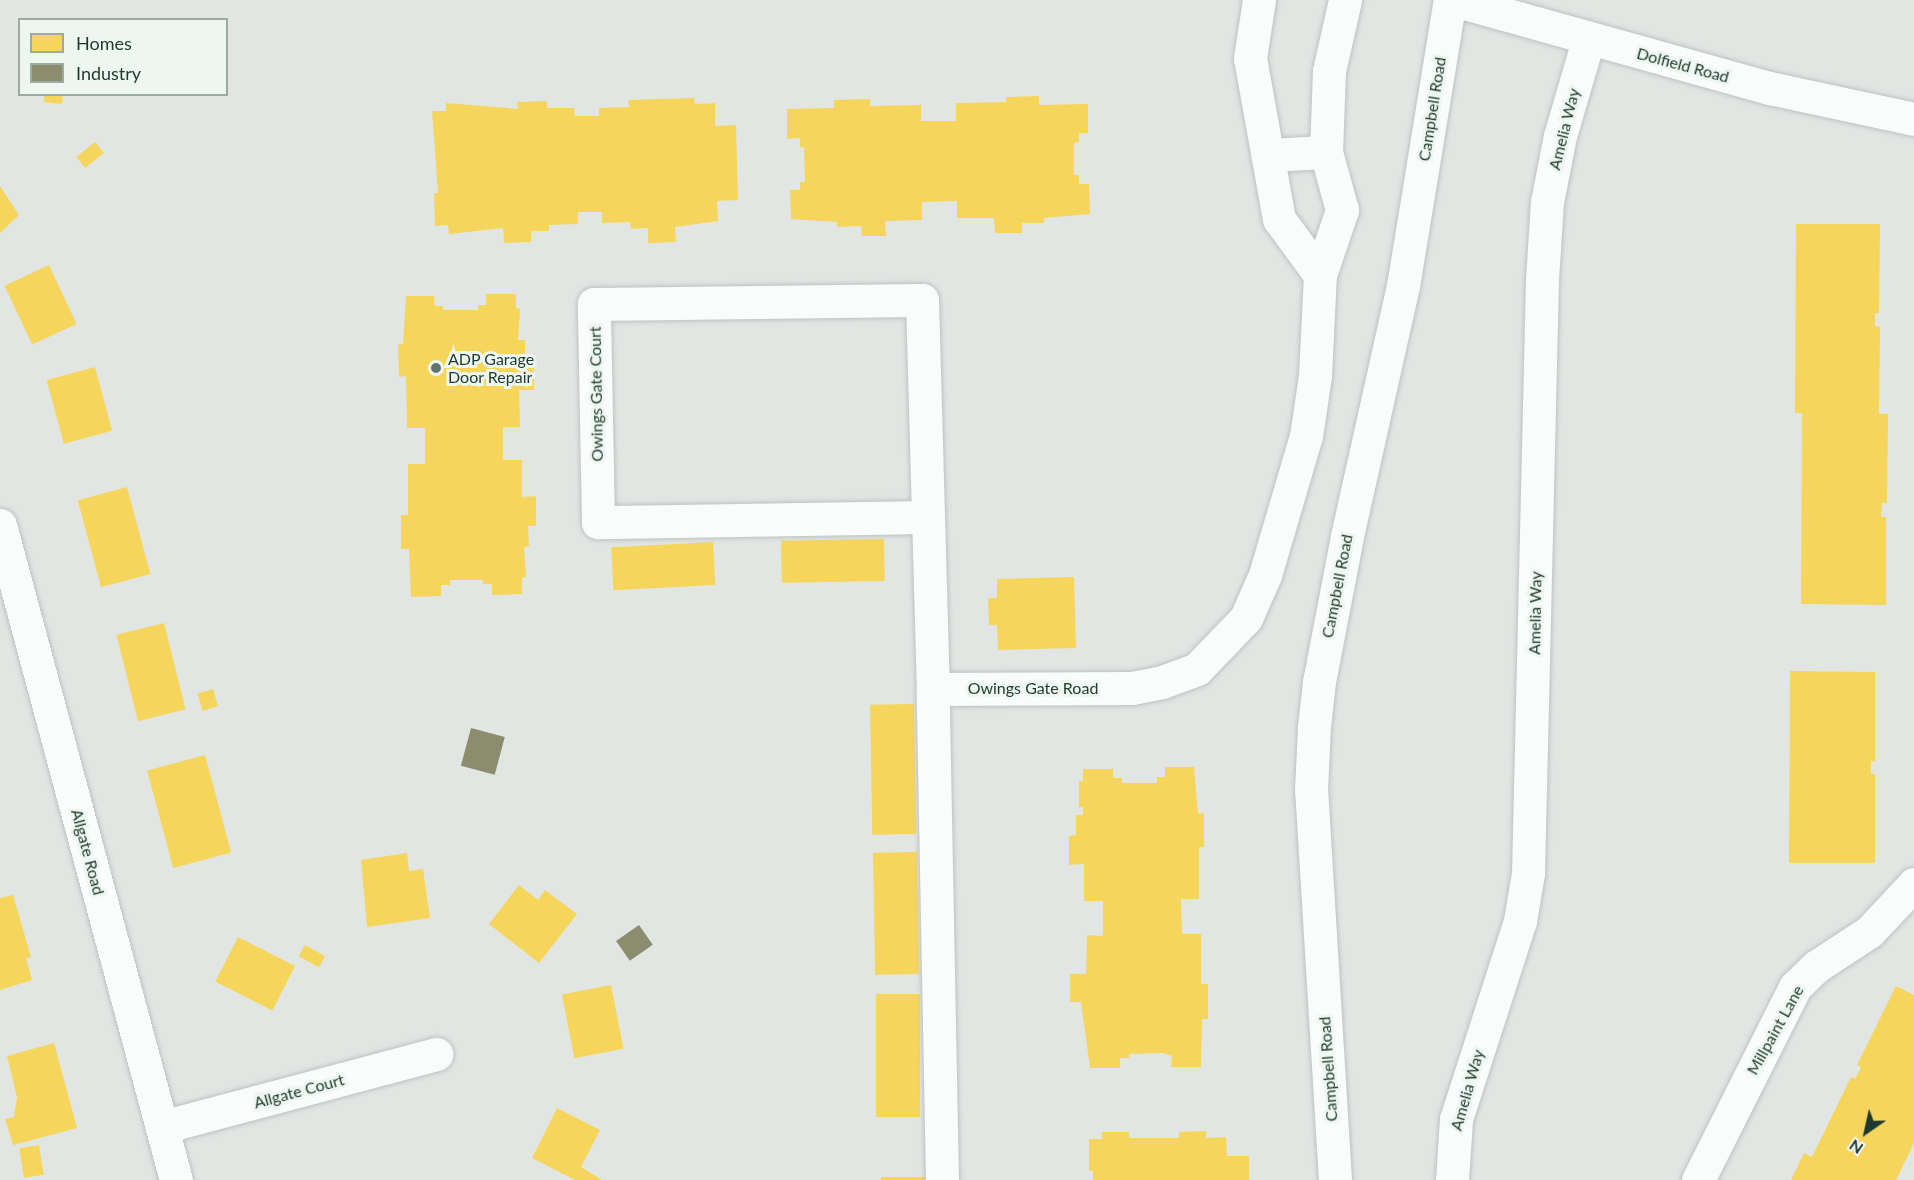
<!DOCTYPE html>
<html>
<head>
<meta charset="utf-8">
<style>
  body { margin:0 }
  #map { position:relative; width:1914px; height:1180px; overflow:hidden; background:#e1e6e3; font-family:Lato,sans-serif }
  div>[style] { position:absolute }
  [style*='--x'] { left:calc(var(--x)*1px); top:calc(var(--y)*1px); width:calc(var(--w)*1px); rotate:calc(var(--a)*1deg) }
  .homes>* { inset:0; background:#f6d55c; transform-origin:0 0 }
  .industry>* { inset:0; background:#8c8c6e; transform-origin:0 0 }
  .roads { filter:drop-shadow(0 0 2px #bec3c0) drop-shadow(0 0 2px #bec3c0) }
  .minor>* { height:33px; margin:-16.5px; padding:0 16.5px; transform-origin:16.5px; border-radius:16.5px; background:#fafbfb }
  .dots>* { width:16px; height:16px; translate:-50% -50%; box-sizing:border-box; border:3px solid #eef6f1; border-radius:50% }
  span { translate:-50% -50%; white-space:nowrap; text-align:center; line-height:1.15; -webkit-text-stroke:6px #eef6f1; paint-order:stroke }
  .street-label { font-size:16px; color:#1f392f }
  .poi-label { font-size:16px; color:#1f392f }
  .left { translate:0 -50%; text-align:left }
  .legend { position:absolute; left:18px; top:18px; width:210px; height:78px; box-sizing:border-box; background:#eef6f1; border:2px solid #9baaa3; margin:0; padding:8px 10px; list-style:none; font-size:18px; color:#1f392f }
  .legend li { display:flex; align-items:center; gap:12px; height:30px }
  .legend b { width:30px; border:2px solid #9baaa3 }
  .north { position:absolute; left:1836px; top:1102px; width:60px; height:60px; -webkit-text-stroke:4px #eef6f1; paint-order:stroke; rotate:214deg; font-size:16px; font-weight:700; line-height:24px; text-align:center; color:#1f392f }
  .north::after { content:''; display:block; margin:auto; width:21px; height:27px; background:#1f392f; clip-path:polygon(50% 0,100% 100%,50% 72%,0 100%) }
</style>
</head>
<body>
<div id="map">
  <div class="homes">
    <i style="clip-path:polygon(44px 94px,63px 94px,62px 104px,44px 102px)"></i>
    <i style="clip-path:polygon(1039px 96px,1039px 105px,1088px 104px,1088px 133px,1079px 133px,1079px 142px,1074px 143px,1074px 175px,1079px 175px,1079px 184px,1089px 184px,1090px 214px,1044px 218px,1044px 223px,1022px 223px,1022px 233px,995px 233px,994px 218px,957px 218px,957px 201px,922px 202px,922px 220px,885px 221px,886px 236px,862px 236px,861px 226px,837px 227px,837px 222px,791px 219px,790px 190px,800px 190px,800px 182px,805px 182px,804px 148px,800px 147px,800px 138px,787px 139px,787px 109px,834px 108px,834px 100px,870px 99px,870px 106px,921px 105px,921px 121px,956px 121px,956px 103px,1006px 102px,1006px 97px)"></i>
    <i style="clip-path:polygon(694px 98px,695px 104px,715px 103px,715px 126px,736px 125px,738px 200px,717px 201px,718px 221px,675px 227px,676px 242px,648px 243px,648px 228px,631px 229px,630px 222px,602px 223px,602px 212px,578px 212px,578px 224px,549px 225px,549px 231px,531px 231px,531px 242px,504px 243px,503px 228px,449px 234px,448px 225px,435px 226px,434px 193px,438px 193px,432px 111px,446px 111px,446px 103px,518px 109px,517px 102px,547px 101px,547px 108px,574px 108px,575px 116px,599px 116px,599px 108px,629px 107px,628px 100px)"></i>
    <i style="left:95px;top:142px;width:14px;height:24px;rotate:51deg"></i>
    <i style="clip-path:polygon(0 186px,19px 215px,0 233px)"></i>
    <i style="clip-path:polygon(1796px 224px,1880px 224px,1879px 313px,1875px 313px,1875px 326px,1880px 327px,1879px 414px,1888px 414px,1887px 503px,1882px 503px,1881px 517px,1886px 517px,1886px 605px,1801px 604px,1802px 413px,1795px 413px)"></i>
    <i style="left:49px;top:265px;width:65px;height:49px;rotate:65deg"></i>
    <i style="clip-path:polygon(486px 294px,516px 294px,516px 308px,520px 309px,518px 340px,525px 340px,525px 362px,534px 362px,534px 390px,519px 390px,520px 427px,503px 427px,503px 460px,522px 460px,522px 497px,536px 496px,536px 526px,528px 526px,529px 546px,524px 547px,526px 577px,522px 578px,522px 594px,492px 595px,492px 584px,483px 584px,483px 580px,450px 580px,450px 585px,441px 585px,441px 596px,411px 597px,409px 549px,401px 549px,401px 515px,408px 515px,408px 464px,425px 464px,425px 428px,407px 428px,406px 376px,399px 377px,398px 344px,403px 344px,406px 296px,434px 296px,435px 306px,443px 306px,443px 310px,478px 310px,478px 305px,486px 305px)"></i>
    <i style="left:95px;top:367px;width:66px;height:50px;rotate:75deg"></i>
    <i style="left:127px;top:487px;width:90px;height:51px;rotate:75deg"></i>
    <i style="left:884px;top:539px;width:42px;height:103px;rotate:89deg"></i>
    <i style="left:713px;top:542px;width:43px;height:102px;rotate:87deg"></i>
    <i style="clip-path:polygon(1074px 577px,1076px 648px,998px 650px,997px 625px,989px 625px,988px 598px,997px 598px,997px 579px)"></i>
    <i style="left:164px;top:623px;width:89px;height:49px;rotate:76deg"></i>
    <i style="clip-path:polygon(1790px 671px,1875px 672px,1875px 762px,1871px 761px,1871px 774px,1875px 774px,1875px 863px,1789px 863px)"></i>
    <i style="left:213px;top:689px;width:18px;height:16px;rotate:74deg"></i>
    <i style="left:914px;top:704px;width:130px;height:44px;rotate:89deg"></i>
    <i style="left:205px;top:755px;width:101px;height:60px;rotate:75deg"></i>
    <i style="clip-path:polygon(1165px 767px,1194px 767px,1198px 814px,1204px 813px,1204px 847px,1199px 847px,1199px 899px,1181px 899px,1182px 934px,1201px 934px,1201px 984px,1208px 984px,1208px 1019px,1202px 1019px,1201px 1067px,1171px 1067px,1172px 1056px,1163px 1053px,1129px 1054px,1129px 1058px,1120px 1058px,1120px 1068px,1090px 1068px,1081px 1002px,1070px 1002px,1070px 974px,1086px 974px,1087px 935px,1103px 936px,1103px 901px,1084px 901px,1084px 864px,1069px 865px,1069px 836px,1076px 835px,1076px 815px,1083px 815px,1083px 807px,1079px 807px,1079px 781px,1083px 781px,1083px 769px,1113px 769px,1113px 778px,1122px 778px,1122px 783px,1157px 783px,1157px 777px,1165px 777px)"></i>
    <i style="left:917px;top:852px;width:122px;height:44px;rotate:89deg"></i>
    <i style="clip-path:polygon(407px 853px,409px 871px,423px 869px,430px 918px,367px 927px,361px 860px)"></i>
    <i style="clip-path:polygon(519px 885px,538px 900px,545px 890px,577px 914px,539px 963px,489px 924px)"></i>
    <i style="clip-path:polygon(13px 895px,31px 957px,26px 958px,32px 980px,0 990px,0 898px)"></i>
    <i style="left:238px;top:937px;width:64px;height:50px;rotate:27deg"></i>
    <i style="left:305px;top:945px;width:23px;height:13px;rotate:29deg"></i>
    <i style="left:611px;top:985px;width:65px;height:50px;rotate:79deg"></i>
    <i style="clip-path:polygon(1896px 986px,1914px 995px,1914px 1143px,1896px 1180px,1791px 1180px,1804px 1153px,1812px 1157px,1851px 1077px,1855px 1079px,1861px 1067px,1857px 1065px)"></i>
    <i style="left:876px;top:994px;width:44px;height:123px"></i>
    <i style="clip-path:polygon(54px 1043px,77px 1128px,13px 1145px,5px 1119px,14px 1117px,17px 1097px,7px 1056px)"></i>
    <i style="clip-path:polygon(557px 1108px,600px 1130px,581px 1167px,602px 1180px,575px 1180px,532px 1158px)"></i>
    <i style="clip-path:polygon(1206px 1131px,1206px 1138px,1226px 1137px,1227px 1156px,1249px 1156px,1249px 1180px,1093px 1180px,1093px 1171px,1089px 1171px,1089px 1139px,1102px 1139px,1102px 1132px,1129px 1132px,1129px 1138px,1179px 1138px,1179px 1132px)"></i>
    <i style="left:39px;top:1145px;width:30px;height:20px;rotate:81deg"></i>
    <i style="left:881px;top:1177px;width:44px;height:3px"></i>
  </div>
  <div class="industry">
    <i style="left:471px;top:728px;width:35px;height:39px;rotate:15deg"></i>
    <i style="left:639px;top:925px;width:24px;height:28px;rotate:55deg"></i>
  </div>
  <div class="roads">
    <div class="minor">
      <i style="--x:1259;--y:0;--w:59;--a:98.8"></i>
      <i style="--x:1250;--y:58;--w:164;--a:79.8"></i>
      <i style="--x:1279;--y:219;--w:69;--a:53.8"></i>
      <i style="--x:1454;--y:0;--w:328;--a:15.6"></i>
      <i style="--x:1770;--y:88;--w:147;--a:12.1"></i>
      <i style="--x:1268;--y:155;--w:58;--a:-3"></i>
      <i style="--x:926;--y:517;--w:328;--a:179.1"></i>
      <i style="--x:598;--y:522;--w:218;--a:-91.1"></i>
      <i style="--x:594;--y:304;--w:328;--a:-0.7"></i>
      <i style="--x:922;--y:300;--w:389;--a:88.4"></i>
      <i style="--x:0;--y:525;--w:678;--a:74.96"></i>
      <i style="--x:162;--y:1127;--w:284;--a:-14.9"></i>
      <i style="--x:942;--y:1180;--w:491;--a:-91.1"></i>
      <i style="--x:933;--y:689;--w:199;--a:-0.3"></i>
      <i style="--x:1132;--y:688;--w:31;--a:-11"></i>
      <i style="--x:1162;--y:682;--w:37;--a:-20"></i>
      <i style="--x:1197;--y:669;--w:71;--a:-46.1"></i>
      <i style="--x:1246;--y:618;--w:47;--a:-66.2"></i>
      <i style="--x:1265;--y:575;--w:145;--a:-73.6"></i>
      <i style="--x:1306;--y:436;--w:61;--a:-81.5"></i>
      <i style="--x:1315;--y:376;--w:101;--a:-87.2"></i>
      <i style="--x:1320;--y:275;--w:69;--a:-71.3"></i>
      <i style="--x:1342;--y:210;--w:60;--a:-105.4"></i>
      <i style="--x:1326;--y:152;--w:81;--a:-87.9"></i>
      <i style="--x:1329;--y:71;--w:73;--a:-77.3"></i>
      <i style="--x:1335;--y:1180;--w:391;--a:-93.5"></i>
      <i style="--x:1311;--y:790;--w:63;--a:-87.3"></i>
      <i style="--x:1314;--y:727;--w:45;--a:-83.7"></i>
      <i style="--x:1319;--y:682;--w:149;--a:-79.1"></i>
      <i style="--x:1347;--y:536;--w:256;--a:-77.4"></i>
      <i style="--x:1403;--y:286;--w:290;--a:-80.7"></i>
      <i style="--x:1452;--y:1180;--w:61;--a:-86.2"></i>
      <i style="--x:1456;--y:1119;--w:208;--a:-72.1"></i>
      <i style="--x:1520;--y:921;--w:49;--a:-80.5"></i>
      <i style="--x:1528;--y:873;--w:594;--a:-88.65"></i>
      <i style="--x:1542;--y:279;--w:77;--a:-86.3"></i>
      <i style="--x:1547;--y:202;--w:67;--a:-78.9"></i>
      <i style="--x:1560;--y:136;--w:100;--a:-73.7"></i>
      <i style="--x:1698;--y:1180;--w:216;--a:-63.3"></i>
      <i style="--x:1795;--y:987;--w:30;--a:-44"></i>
      <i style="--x:1817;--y:966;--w:62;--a:-33.2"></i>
      <i style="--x:1869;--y:932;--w:66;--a:-46.8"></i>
    </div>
  </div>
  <div class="dots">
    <i style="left:436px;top:368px;background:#63766e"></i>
  </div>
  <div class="street-label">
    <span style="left:1683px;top:65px;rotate:15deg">Dolfield Road</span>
    <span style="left:1432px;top:109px;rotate:-81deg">Campbell Road</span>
    <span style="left:1564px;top:129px;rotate:-76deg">Amelia Way</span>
    <span style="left:596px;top:394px;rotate:-91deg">Owings Gate Court</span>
    <span style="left:1337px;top:586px;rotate:-79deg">Campbell Road</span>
    <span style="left:1535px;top:613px;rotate:-89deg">Amelia Way</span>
    <span style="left:1033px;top:688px">Owings Gate Road</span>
    <span style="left:88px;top:852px;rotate:75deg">Allgate Road</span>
    <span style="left:1775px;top:1030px;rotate:-61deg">Millpaint Lane</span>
    <span style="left:1328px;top:1069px;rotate:-94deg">Campbell Road</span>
    <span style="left:1467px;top:1090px;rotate:-74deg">Amelia Way</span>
    <span style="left:299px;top:1091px;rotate:-15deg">Allgate Court</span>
  </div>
  <div class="poi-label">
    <span class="left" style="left:448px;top:368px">ADP Garage<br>Door Repair</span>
  </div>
  <ul class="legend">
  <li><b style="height:16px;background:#f6d55c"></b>Homes</li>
  <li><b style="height:16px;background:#8c8c6e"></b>Industry</li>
  </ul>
  <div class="north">N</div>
</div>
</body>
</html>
